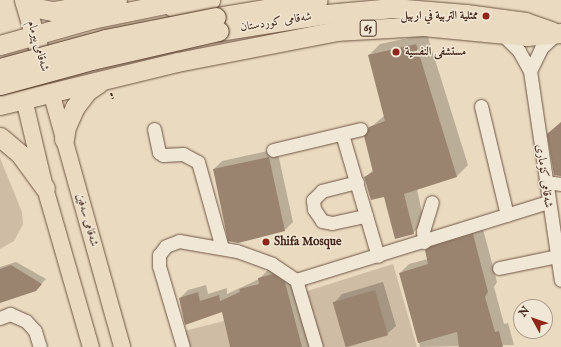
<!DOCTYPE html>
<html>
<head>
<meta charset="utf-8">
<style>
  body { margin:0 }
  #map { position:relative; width:561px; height:347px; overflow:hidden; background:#eadac0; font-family:"IM FELL English",Amiri,serif }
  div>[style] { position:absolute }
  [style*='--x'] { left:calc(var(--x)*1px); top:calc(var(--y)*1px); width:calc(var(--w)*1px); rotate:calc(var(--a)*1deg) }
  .green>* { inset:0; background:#cebca4 }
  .shadow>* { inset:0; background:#0003 }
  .building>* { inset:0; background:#9a8470; transform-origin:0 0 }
  .path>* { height:2px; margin-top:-1px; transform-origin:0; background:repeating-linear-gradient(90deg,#442719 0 3px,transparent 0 5px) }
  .roads { filter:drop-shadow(0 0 1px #6e5443) drop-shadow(0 0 1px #6e5443) }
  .minor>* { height:13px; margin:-6.5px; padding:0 6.5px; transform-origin:6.5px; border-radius:6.5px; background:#f1e7d6 }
  .major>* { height:16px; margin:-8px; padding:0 8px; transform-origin:8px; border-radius:8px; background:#eadac0 }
  .highway>* { height:19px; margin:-9.5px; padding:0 9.5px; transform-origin:9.5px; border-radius:9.5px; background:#eadac0 }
  .bridges { filter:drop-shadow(0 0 1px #442719) drop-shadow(0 0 1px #442719) }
  .highway-bridge>* { height:19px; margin:-9.5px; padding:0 9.5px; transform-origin:9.5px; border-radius:9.5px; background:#eadac0 }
  .dots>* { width:11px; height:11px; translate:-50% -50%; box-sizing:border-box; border:2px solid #f1e7d6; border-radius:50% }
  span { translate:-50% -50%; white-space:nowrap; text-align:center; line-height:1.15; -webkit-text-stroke:3px #f1e7d6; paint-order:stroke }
  .shield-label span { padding:1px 3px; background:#f1e7d6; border:1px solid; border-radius:3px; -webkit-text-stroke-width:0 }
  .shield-label { font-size:11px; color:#442719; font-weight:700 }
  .poi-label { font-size:12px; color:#442719; font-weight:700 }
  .right { translate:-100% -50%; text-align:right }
  .left { translate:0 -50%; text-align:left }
  .street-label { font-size:12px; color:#442719 }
  .north { position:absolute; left:513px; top:299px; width:40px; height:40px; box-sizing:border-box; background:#f1e7d6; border:1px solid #ac9a8a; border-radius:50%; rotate:310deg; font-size:11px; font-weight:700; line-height:16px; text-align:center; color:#442719 }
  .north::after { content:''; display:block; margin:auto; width:14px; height:18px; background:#8f2418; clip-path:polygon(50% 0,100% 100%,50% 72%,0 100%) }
</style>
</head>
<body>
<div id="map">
  <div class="green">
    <i style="clip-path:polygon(0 158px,22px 212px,23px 224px,14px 241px,0 249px)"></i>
    <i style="clip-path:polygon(393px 264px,417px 347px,322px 347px,304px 292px)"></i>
    <i style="clip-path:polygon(224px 321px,230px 347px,188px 347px,184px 331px)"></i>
  </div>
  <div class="shadow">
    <i style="clip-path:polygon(427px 34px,468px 165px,457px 176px,417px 189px,424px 222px,413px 233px,384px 196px,366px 177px,374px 169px,370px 128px,385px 115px,369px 55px,380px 44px)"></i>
    <i style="clip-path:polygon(277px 149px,293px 222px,285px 230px,214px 169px,222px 161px)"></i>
    <i style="clip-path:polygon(482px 225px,497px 282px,494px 287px,504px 324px,508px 323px,514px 345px,420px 347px,400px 273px,409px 264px,428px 259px,426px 250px,435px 241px)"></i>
    <i style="clip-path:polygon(16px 262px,46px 279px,40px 285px,0 301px,0 267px)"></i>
    <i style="clip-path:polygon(281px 267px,293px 274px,312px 347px,231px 347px,222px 311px,180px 298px,188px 290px,206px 285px,208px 294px,227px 288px,227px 294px,259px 279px,268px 270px)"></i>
    <i style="clip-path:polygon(383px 282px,396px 326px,387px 334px,334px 303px,342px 294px)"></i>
  </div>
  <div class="building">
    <i style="clip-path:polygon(416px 44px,457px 177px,404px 194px,414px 234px,395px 239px,384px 197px,371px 200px,364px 177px,373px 172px,364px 136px,369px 127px,385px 121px,368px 55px)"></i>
    <i style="clip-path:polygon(561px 122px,561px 176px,554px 175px,547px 134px)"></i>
    <i style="clip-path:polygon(269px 157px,285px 231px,238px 243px,228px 241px,213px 169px)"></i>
    <i style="clip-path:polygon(473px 234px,488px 292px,485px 297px,495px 332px,499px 331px,503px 347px,459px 347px,457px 332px,418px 343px,399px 273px,428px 264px,425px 250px,430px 247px)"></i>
    <i style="clip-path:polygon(11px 265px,42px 284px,36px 291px,0 303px,0 269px)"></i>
    <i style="clip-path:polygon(273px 274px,285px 282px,302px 347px,230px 347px,222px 312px,185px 325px,179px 298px,198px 292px,200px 301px,219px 295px,220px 301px,240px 292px,239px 289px,259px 284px,258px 278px)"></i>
    <i style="left:375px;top:290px;width:47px;height:44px;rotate:74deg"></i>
  </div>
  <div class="path">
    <i style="--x:111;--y:93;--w:6;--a:72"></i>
  </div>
  <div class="roads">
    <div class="minor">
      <i style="--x:502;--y:34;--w:24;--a:45"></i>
      <i style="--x:519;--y:51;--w:23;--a:61"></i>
      <i style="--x:530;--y:71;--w:211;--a:81.6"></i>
      <i style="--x:530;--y:71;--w:25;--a:-64"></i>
      <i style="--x:541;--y:48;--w:22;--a:-43"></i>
      <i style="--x:481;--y:106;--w:112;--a:76.6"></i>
      <i style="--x:154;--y:129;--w:24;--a:78"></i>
      <i style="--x:159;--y:152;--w:5;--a:37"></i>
      <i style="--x:163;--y:155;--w:20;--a:-3"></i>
      <i style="--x:183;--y:154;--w:17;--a:28"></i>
      <i style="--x:198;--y:162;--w:89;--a:74.4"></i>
      <i style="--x:342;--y:134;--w:127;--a:73.6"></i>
      <i style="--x:273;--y:150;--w:90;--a:-13.4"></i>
      <i style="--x:357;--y:182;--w:36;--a:166"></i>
      <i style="--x:322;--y:191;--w:13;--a:135"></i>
      <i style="--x:313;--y:200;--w:9;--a:84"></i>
      <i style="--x:314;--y:209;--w:14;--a:56"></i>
      <i style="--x:322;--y:221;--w:10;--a:11"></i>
      <i style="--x:332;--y:223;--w:35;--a:-12"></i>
      <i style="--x:545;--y:182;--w:16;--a:7"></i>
      <i style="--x:424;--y:242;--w:11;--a:-95"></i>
      <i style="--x:423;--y:231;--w:30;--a:-73"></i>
      <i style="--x:499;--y:268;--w:59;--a:-11.7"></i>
      <i style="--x:296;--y:280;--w:70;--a:73.4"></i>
      <i style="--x:0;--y:318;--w:11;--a:-22"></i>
      <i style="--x:10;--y:314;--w:17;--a:24"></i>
      <i style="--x:26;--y:321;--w:13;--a:48"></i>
      <i style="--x:35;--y:331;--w:17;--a:73"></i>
      <i style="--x:183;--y:347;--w:84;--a:-106.5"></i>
      <i style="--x:159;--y:266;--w:11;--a:-90"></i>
      <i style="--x:159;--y:255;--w:11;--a:-52"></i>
      <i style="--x:166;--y:246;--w:14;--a:-21"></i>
      <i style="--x:179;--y:241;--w:59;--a:9.8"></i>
      <i style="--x:237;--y:251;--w:37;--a:20"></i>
      <i style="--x:272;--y:264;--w:29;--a:34"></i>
      <i style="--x:296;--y:280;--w:264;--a:-17.2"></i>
    </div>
    <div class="major">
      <i style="--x:51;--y:92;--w:265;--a:74.4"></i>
      <i style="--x:24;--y:99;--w:91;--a:76.7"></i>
      <i style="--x:45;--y:188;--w:166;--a:73.9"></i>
    </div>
    <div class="highway">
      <i style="--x:24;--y:0;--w:49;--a:73.4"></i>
      <i style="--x:31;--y:0;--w:10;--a:53"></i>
      <i style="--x:37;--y:8;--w:16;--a:11"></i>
      <i style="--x:53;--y:11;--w:65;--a:-9.8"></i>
      <i style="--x:173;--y:7;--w:38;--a:-11"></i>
      <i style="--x:216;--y:17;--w:103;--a:-9.5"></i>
      <i style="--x:219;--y:31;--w:108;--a:-9"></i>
      <i style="--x:326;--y:14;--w:67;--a:-5.1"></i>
      <i style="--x:393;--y:8;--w:73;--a:4.7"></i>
      <i style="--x:466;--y:14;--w:60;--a:7.7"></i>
      <i style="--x:525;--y:22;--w:28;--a:19"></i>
      <i style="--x:0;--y:45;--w:96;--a:-15.8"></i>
      <i style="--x:92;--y:19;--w:95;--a:-11.5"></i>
      <i style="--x:0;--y:105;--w:182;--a:-13.7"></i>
      <i style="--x:177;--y:62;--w:162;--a:-11"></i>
      <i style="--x:336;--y:31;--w:87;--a:-3.3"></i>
      <i style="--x:423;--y:26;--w:104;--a:5.5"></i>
      <i style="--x:527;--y:36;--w:34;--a:-5"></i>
      <i style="--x:0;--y:137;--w:26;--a:40"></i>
      <i style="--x:20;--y:154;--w:42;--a:53.7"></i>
      <i style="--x:64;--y:139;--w:12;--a:-81"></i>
      <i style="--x:66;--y:127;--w:22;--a:-66"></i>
      <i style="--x:75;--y:107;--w:20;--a:-53"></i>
      <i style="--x:87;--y:91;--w:14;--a:-34"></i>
    </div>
  </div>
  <div class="bridges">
    <div class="highway-bridge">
      <i style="--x:0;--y:68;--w:109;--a:-15.4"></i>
      <i style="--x:105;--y:39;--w:113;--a:-11.2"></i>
      <i style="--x:0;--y:85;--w:95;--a:-15.2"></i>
      <i style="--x:92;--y:60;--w:130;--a:-12.9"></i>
    </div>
  </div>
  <div class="dots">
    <i style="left:486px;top:16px;background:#8f2418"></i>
    <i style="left:396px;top:52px;background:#8f2418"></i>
    <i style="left:266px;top:242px;background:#8f2418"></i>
  </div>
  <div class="shield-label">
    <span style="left:368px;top:28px">65</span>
  </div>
  <div class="poi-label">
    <span class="right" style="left:478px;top:16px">ممثلية التربية في اربيل</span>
    <span class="left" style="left:405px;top:52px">مستشفى النفسية</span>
    <span class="left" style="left:274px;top:242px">Shifa Mosque</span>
  </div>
  <div class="street-label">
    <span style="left:276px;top:22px;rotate:-9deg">شەقامی کوردستان</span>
    <span style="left:38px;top:46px;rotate:74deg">شەقامی پیرمام</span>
    <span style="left:544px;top:176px;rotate:82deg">شەقامی کۆماری</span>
    <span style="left:87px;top:220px;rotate:74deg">شەقامی سەفین</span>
  </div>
  <div class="north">N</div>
</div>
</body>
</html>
